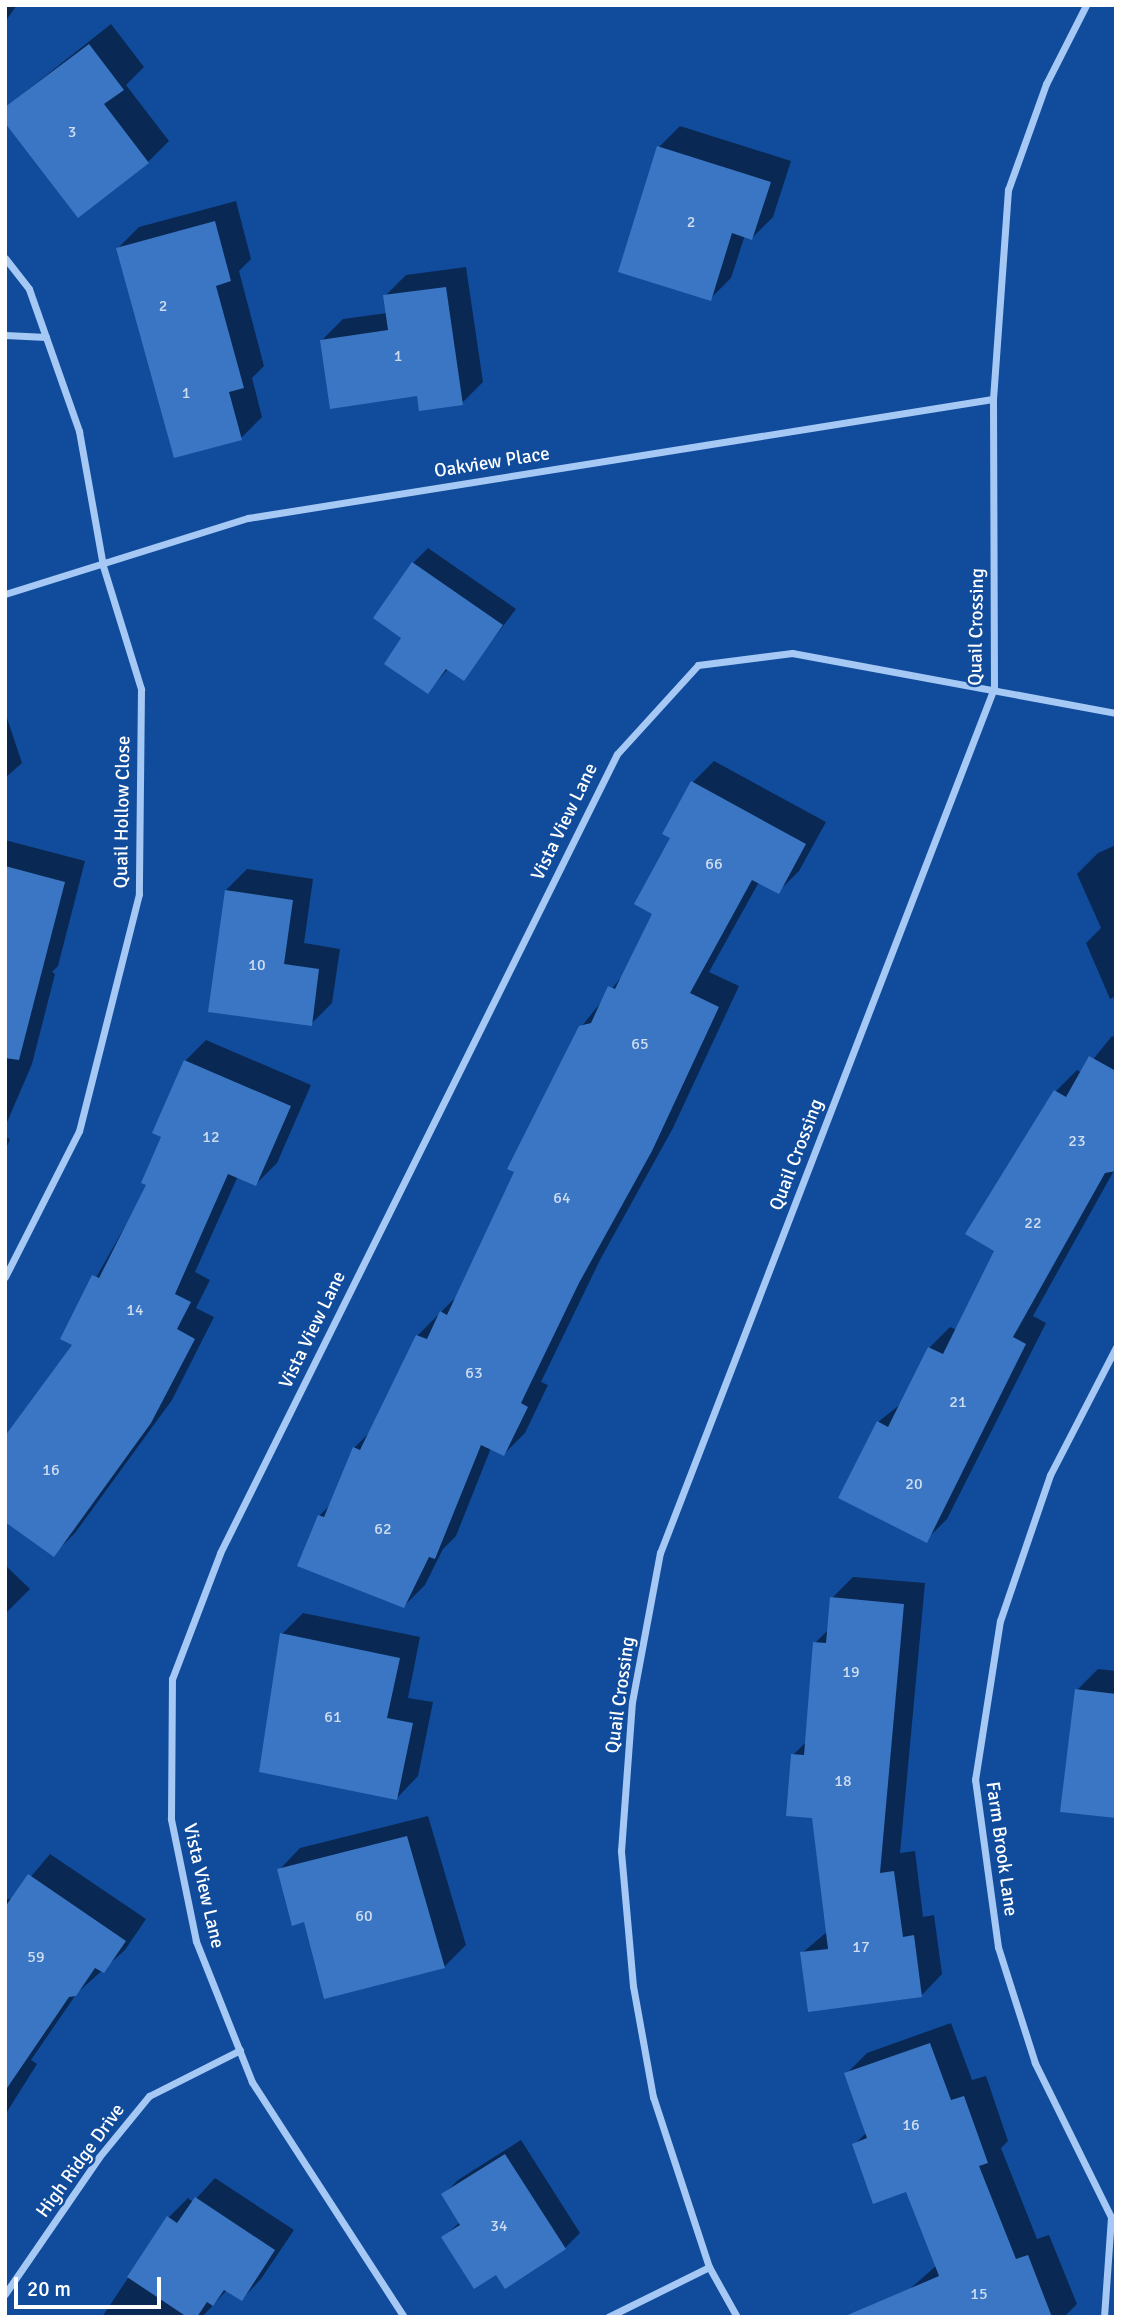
<!DOCTYPE html>
<html>
<head>
<meta charset="utf-8">
<style>
  body { margin:0 }
  #map { position:relative; width:1121px; height:2322px; overflow:hidden; background:#114c9c; font-family:Signika,sans-serif }
  div>[style] { position:absolute }
  [style*='--x'] { left:calc(var(--x)*1px); top:calc(var(--y)*1px); width:calc(var(--w)*1px); rotate:calc(var(--a)*1deg) }
  .shadow>* { inset:0; background:#0007 }
  .building>* { inset:0; background:#3a76c3 }
  .street>* { height:7px; margin:-3.5px; padding:0 3.5px; transform-origin:3.5px; border-radius:3.5px; background:#a6c8f4 }
  span { translate:-50% -50%; white-space:nowrap; text-align:center; line-height:1.15; -webkit-text-stroke:5px #114c9c; paint-order:stroke }
  .number-label { font-size:16px; color:#ceddf0 }
  .number-label span { -webkit-text-stroke-width:0 }
  .street-label { font-size:19px; color:#fff }
  .frame { position:absolute; inset:0; border:7px solid #fff; pointer-events:none }
  .scale { position:absolute; left:14px; top:2277px; width:147px; height:32px; box-sizing:border-box; border:4px solid #fff; border-top:0; padding-left:9px; font-size:21px; line-height:24px; white-space:nowrap; color:#fff; -webkit-text-stroke:5px #114c9c; paint-order:stroke }
</style>
</head>
<body>
<div id="map">
  <div class="shadow">
    <i style="clip-path:polygon(5px 5px,17px 5px,5px 22px)"></i>
    <i style="clip-path:polygon(111px 24px,144px 67px,126px 85px,169px 141px,148px 162px,5px 108px)"></i>
    <i style="clip-path:polygon(680px 126px,791px 161px,773px 217px,752px 238px,745px 235px,731px 278px,710px 299px,659px 147px)"></i>
    <i style="clip-path:polygon(236px 201px,251px 259px,239px 271px,264px 366px,252px 378px,262px 417px,241px 438px,118px 248px,139px 227px)"></i>
    <i style="clip-path:polygon(466px 267px,483px 382px,462px 403px,418px 394px,322px 340px,343px 319px,387px 313px,385px 296px,406px 275px)"></i>
    <i style="clip-path:polygon(428px 548px,516px 609px,463px 679px,448px 669px,428px 692px,413px 563px)"></i>
    <i style="clip-path:polygon(5px 712px,22px 763px,5px 778px)"></i>
    <i style="clip-path:polygon(714px 761px,826px 822px,799px 871px,778px 892px,759px 882px,709px 972px,739px 986px,673px 1128px,600px 1260px,541px 1382px,548px 1385px,525px 1433px,504px 1454px,491px 1448px,456px 1536px,443px 1549px,425px 1585px,404px 1606px,319px 1516px,332px 1503px,354px 1448px,371px 1431px,417px 1336px,459px 1294px,581px 1027px,627px 970px,654px 913px,673px 837px,665px 833px,693px 782px)"></i>
    <i style="clip-path:polygon(5px 840px,85px 861px,58px 966px,52px 972px,55px 974px,32px 1064px,5px 1127px)"></i>
    <i style="clip-path:polygon(1116px 845px,1116px 996px,1110px 999px,1086px 943px,1101px 928px,1077px 874px,1098px 853px)"></i>
    <i style="clip-path:polygon(247px 869px,313px 879px,304px 943px,340px 949px,332px 1003px,311px 1024px,226px 890px)"></i>
    <i style="clip-path:polygon(1112px 1036px,1116px 1038px,1116px 1167px,1033px 1316px,1046px 1323px,947px 1519px,926px 1540px,878px 1422px,902px 1403px,929px 1348px,950px 1327px,957px 1330px,996px 1250px,968px 1233px,1056px 1091px,1077px 1070px,1082px 1073px)"></i>
    <i style="clip-path:polygon(206px 1040px,311px 1085px,277px 1163px,256px 1184px,238px 1176px,195px 1272px,210px 1280px,196px 1308px,214px 1317px,172px 1400px,75px 1533px,54px 1554px,74px 1344px,62px 1338px,149px 1184px,185px 1061px)"></i>
    <i style="clip-path:polygon(5px 1137px,10px 1139px,5px 1151px)"></i>
    <i style="clip-path:polygon(5px 1565px,30px 1589px,5px 1614px)"></i>
    <i style="clip-path:polygon(853px 1577px,925px 1583px,900px 1853px,915px 1851px,923px 1917px,934px 1915px,942px 1974px,921px 1996px,802px 1953px,828px 1931px,813px 1816px,793px 1755px,807px 1741px,815px 1643px,829px 1629px,832px 1598px)"></i>
    <i style="clip-path:polygon(303px 1613px,420px 1637px,408px 1698px,433px 1702px,418px 1776px,397px 1798px,282px 1634px)"></i>
    <i style="clip-path:polygon(1098px 1669px,1116px 1671px,1116px 1817px,1077px 1690px)"></i>
    <i style="clip-path:polygon(428px 1816px,466px 1945px,445px 1966px,325px 1996px,305px 1920px,279px 1870px,300px 1848px)"></i>
    <i style="clip-path:polygon(50px 1854px,146px 1919px,125px 1950px,77px 1993px,31px 2060px,37px 2064px,5px 2115px,5px 1900px,13px 1898px)"></i>
    <i style="clip-path:polygon(951px 2023px,972px 2080px,986px 2076px,1008px 2141px,1001px 2148px,1037px 2239px,1049px 2235px,1077px 2304px,1064px 2317px,923px 2317px,911px 2288px,937px 2265px,907px 2190px,854px 2145px,867px 2132px,846px 2074px,867px 2053px)"></i>
    <i style="clip-path:polygon(521px 2140px,580px 2233px,565px 2248px,497px 2273px,443px 2238px,460px 2222px,443px 2195px,458px 2180px)"></i>
    <i style="clip-path:polygon(215px 2178px,294px 2230px,261px 2279px,242px 2299px,227px 2290px,202px 2317px,102px 2317px,168px 2218px,188px 2198px,193px 2202px)"></i>
  </div>
  <div class="building">
    <i style="clip-path:polygon(89px 44px,124px 90px,104px 104px,149px 163px,78px 218px,5px 123px,5px 107px)"></i>
    <i style="clip-path:polygon(657px 146px,771px 182px,752px 240px,732px 233px,711px 301px,618px 272px)"></i>
    <i style="clip-path:polygon(215px 221px,231px 281px,216px 286px,244px 388px,229px 392px,242px 440px,174px 458px,116px 248px)"></i>
    <i style="clip-path:polygon(446px 287px,463px 405px,419px 411px,417px 396px,330px 409px,320px 340px,388px 330px,383px 295px)"></i>
    <i style="clip-path:polygon(412px 562px,503px 625px,464px 681px,446px 669px,428px 694px,384px 664px,401px 638px,373px 618px)"></i>
    <i style="clip-path:polygon(691px 781px,806px 844px,779px 894px,752px 880px,690px 993px,719px 1007px,652px 1151px,579px 1283px,521px 1403px,528px 1407px,504px 1456px,481px 1445px,435px 1559px,429px 1557px,404px 1608px,297px 1566px,318px 1515px,324px 1517px,353px 1447px,360px 1450px,416px 1335px,427px 1339px,440px 1311px,447px 1315px,514px 1172px,507px 1169px,579px 1026px,591px 1023px,608px 986px,615px 989px,652px 914px,634px 904px,670px 838px,662px 834px)"></i>
    <i style="clip-path:polygon(5px 866px,65px 882px,19px 1060px,5px 1058px)"></i>
    <i style="clip-path:polygon(225px 890px,293px 900px,284px 964px,319px 969px,312px 1026px,208px 1012px)"></i>
    <i style="clip-path:polygon(1089px 1056px,1116px 1071px,1116px 1171px,1105px 1173px,1013px 1337px,1026px 1344px,927px 1543px,838px 1498px,877px 1421px,888px 1427px,928px 1347px,943px 1354px,994px 1251px,965px 1234px,1054px 1090px,1066px 1097px)"></i>
    <i style="clip-path:polygon(184px 1060px,291px 1106px,256px 1186px,228px 1174px,175px 1294px,191px 1302px,177px 1329px,195px 1339px,151px 1423px,54px 1557px,5px 1522px,5px 1436px,72px 1345px,60px 1339px,92px 1275px,99px 1278px,146px 1185px,141px 1183px,161px 1137px,152px 1133px)"></i>
    <i style="clip-path:polygon(830px 1597px,904px 1604px,880px 1873px,894px 1871px,903px 1937px,914px 1935px,922px 1997px,808px 2012px,800px 1952px,828px 1949px,812px 1818px,786px 1816px,791px 1754px,804px 1755px,813px 1642px,826px 1643px)"></i>
    <i style="clip-path:polygon(280px 1633px,400px 1658px,387px 1718px,413px 1723px,397px 1800px,259px 1772px)"></i>
    <i style="clip-path:polygon(1075px 1689px,1116px 1694px,1116px 1818px,1060px 1812px)"></i>
    <i style="clip-path:polygon(407px 1836px,445px 1968px,324px 1999px,304px 1922px,292px 1926px,277px 1869px)"></i>
    <i style="clip-path:polygon(28px 1874px,126px 1941px,104px 1973px,95px 1968px,76px 1996px,69px 1997px,5px 2091px,5px 1907px)"></i>
    <i style="clip-path:polygon(930px 2043px,951px 2100px,964px 2096px,988px 2163px,979px 2166px,1016px 2259px,1028px 2255px,1052px 2317px,843px 2317px,939px 2276px,906px 2192px,873px 2204px,852px 2144px,867px 2138px,844px 2073px)"></i>
    <i style="clip-path:polygon(505px 2154px,566px 2249px,505px 2289px,496px 2275px,474px 2289px,441px 2237px,460px 2225px,441px 2194px)"></i>
    <i style="clip-path:polygon(195px 2197px,275px 2250px,242px 2301px,224px 2290px,213px 2306px,207px 2302px,197px 2317px,187px 2317px,127px 2277px,167px 2216px,177px 2223px)"></i>
  </div>
  <div class="street">
    <i style="--x:5;--y:258;--w:39;--a:52"></i>
    <i style="--x:29;--y:289;--w:151;--a:70.6"></i>
    <i style="--x:79;--y:431;--w:137;--a:79.9"></i>
    <i style="--x:103;--y:566;--w:129;--a:72.8"></i>
    <i style="--x:141;--y:689;--w:205;--a:90.6"></i>
    <i style="--x:139;--y:894;--w:244;--a:104.2"></i>
    <i style="--x:79;--y:1131;--w:164;--a:116.9"></i>
    <i style="--x:5;--y:335;--w:41;--a:2.8"></i>
    <i style="--x:5;--y:594;--w:255;--a:-17.4"></i>
    <i style="--x:248;--y:518;--w:754;--a:-9.08"></i>
    <i style="--x:5;--y:2294;--w:166;--a:-55.5"></i>
    <i style="--x:99;--y:2157;--w:79;--a:-50.7"></i>
    <i style="--x:149;--y:2096;--w:102;--a:-26.8"></i>
    <i style="--x:404;--y:2317;--w:280;--a:-122.9"></i>
    <i style="--x:252;--y:2082;--w:152;--a:-111.7"></i>
    <i style="--x:196;--y:1941;--w:125;--a:-101.6"></i>
    <i style="--x:171;--y:1819;--w:140;--a:-89.6"></i>
    <i style="--x:172;--y:1679;--w:135;--a:-69.1"></i>
    <i style="--x:220;--y:1553;--w:892;--a:-63.58"></i>
    <i style="--x:617;--y:754;--w:120;--a:-47.7"></i>
    <i style="--x:698;--y:665;--w:95;--a:-7.3"></i>
    <i style="--x:792;--y:653;--w:330;--a:10.5"></i>
    <i style="--x:608;--y:2317;--w:113;--a:-26.3"></i>
    <i style="--x:737;--y:2317;--w:57;--a:-119.2"></i>
    <i style="--x:709;--y:2267;--w:179;--a:-108.2"></i>
    <i style="--x:653;--y:2097;--w:113;--a:-100.2"></i>
    <i style="--x:633;--y:1986;--w:136;--a:-95.1"></i>
    <i style="--x:621;--y:1851;--w:149;--a:-85.8"></i>
    <i style="--x:632;--y:1702;--w:152;--a:-79.4"></i>
    <i style="--x:660;--y:1553;--w:927;--a:-68.89"></i>
    <i style="--x:994;--y:688;--w:289;--a:-90.2"></i>
    <i style="--x:993;--y:399;--w:210;--a:-85.9"></i>
    <i style="--x:1008;--y:190;--w:113;--a:-70.3"></i>
    <i style="--x:1046;--y:84;--w:89;--a:-63.1"></i>
    <i style="--x:1104;--y:2317;--w:100;--a:-86"></i>
    <i style="--x:1111;--y:2217;--w:172;--a:-116.3"></i>
    <i style="--x:1035;--y:2063;--w:122;--a:-107.7"></i>
    <i style="--x:998;--y:1947;--w:169;--a:-97.8"></i>
    <i style="--x:975;--y:1780;--w:161;--a:-81.1"></i>
    <i style="--x:1000;--y:1621;--w:154;--a:-71.1"></i>
    <i style="--x:1050;--y:1475;--w:144;--a:-62.7"></i>
  </div>
  <div class="number-label">
    <span style="left:72px;top:132px">3</span>
    <span style="left:691px;top:222px">2</span>
    <span style="left:163px;top:306px">2</span>
    <span style="left:398px;top:356px">1</span>
    <span style="left:186px;top:393px">1</span>
    <span style="left:714px;top:864px">66</span>
    <span style="left:257px;top:965px">10</span>
    <span style="left:640px;top:1044px">65</span>
    <span style="left:211px;top:1137px">12</span>
    <span style="left:1077px;top:1141px">23</span>
    <span style="left:562px;top:1198px">64</span>
    <span style="left:1033px;top:1223px">22</span>
    <span style="left:135px;top:1310px">14</span>
    <span style="left:474px;top:1373px">63</span>
    <span style="left:958px;top:1402px">21</span>
    <span style="left:51px;top:1470px">16</span>
    <span style="left:914px;top:1484px">20</span>
    <span style="left:383px;top:1529px">62</span>
    <span style="left:851px;top:1672px">19</span>
    <span style="left:333px;top:1717px">61</span>
    <span style="left:843px;top:1781px">18</span>
    <span style="left:364px;top:1916px">60</span>
    <span style="left:861px;top:1947px">17</span>
    <span style="left:36px;top:1957px">59</span>
    <span style="left:911px;top:2125px">16</span>
    <span style="left:499px;top:2226px">34</span>
    <span style="left:979px;top:2294px">15</span>
  </div>
  <div class="street-label">
    <span style="left:492px;top:463px;rotate:-9deg">Oakview Place</span>
    <span style="left:977px;top:627px;rotate:-89deg">Quail Crossing</span>
    <span style="left:123px;top:812px;rotate:-89deg">Quail Hollow Close</span>
    <span style="left:565px;top:822px;rotate:-64deg">Vista View Lane</span>
    <span style="left:797px;top:1155px;rotate:-69deg">Quail Crossing</span>
    <span style="left:313px;top:1330px;rotate:-64deg">Vista View Lane</span>
    <span style="left:621px;top:1695px;rotate:-82deg">Quail Crossing</span>
    <span style="left:1001px;top:1849px;rotate:82deg">Farm Brook Lane</span>
    <span style="left:203px;top:1886px;rotate:77deg">Vista View Lane</span>
    <span style="left:81px;top:2161px;rotate:-54deg">High Ridge Drive</span>
  </div>
  <div class="frame"></div>
  <div class="scale">20 m</div>
</div>
</body>
</html>
